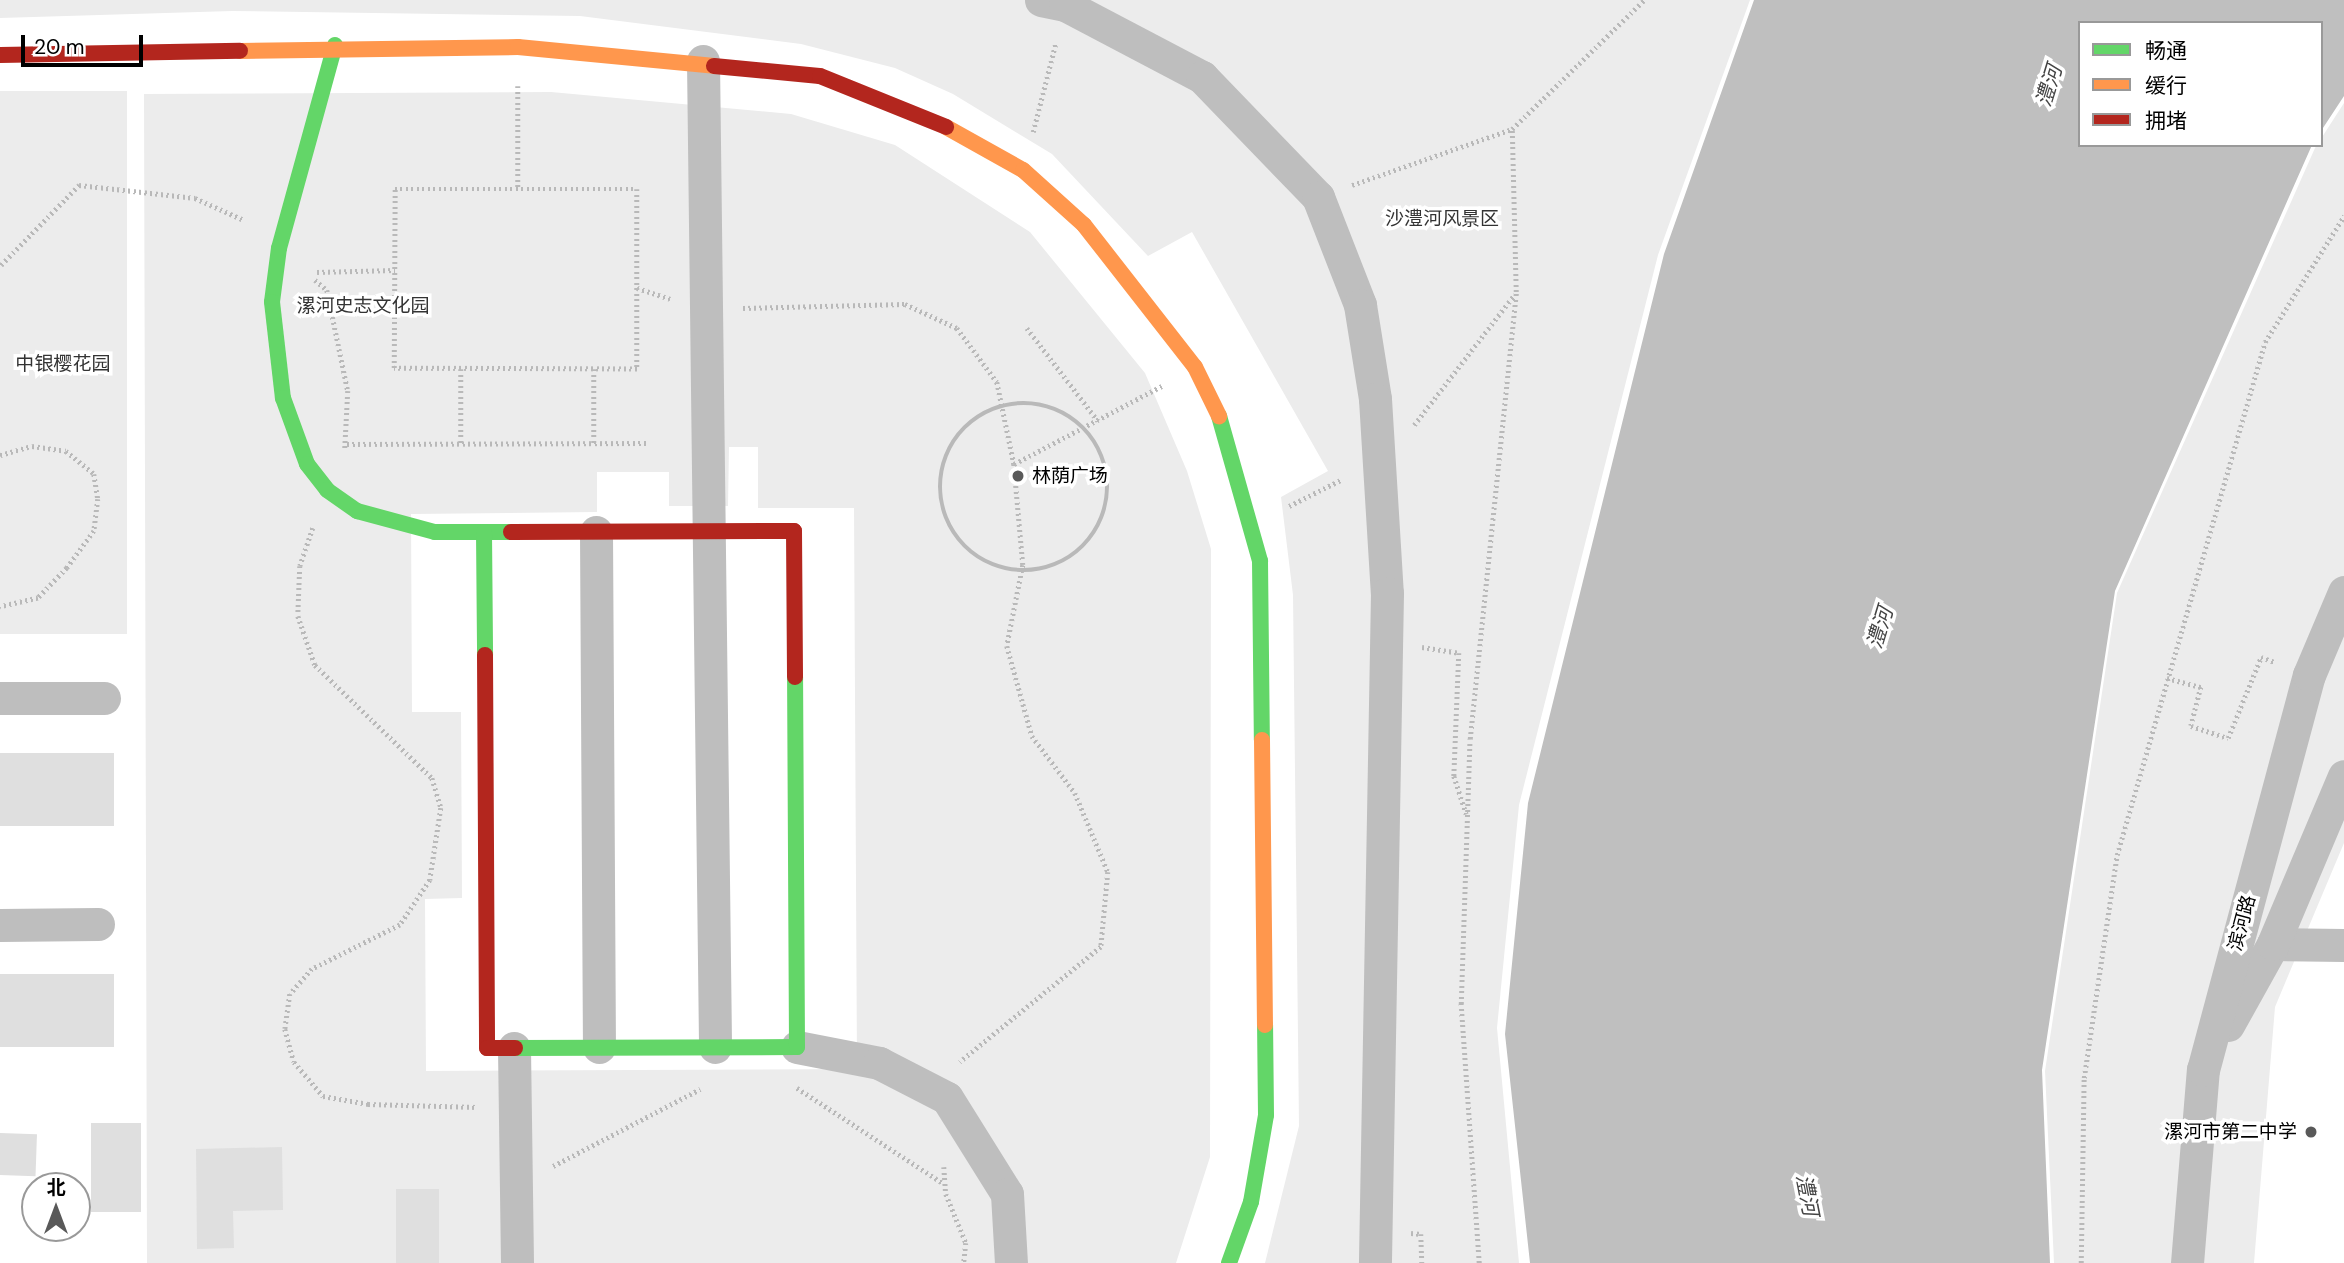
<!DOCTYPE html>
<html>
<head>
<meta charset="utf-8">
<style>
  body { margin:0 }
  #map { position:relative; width:2344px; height:1263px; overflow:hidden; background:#fff; font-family:"DM Sans","Noto Sans SC",sans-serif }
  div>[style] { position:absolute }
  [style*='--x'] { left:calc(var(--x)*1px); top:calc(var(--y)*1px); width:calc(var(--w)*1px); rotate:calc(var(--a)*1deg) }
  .green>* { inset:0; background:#ececec; transform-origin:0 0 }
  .water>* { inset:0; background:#bfbfbf }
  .building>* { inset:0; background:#dfdfdf; transform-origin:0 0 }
  .path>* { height:4.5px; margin-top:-2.25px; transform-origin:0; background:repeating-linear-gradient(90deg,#b9b9b9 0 2px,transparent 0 5.5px) }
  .path>.ring { margin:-2.25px; padding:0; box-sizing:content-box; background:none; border:4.5px solid #b9b9b9; border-radius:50% }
  .street>* { height:33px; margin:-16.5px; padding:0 16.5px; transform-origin:16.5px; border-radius:16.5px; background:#bebebe }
  .fast>* { height:16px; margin:-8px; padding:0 8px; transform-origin:8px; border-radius:8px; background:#63d668 }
  .slow>* { height:16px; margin:-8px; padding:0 8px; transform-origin:8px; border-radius:8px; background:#ff974d }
  .jam>* { height:16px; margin:-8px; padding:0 8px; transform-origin:8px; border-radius:8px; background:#b3261e }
  .dots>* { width:19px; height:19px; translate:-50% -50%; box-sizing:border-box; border:4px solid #fff; border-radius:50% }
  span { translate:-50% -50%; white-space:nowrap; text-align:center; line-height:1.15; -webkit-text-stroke:7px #fff; paint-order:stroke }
  .park-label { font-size:19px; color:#333 }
  .poi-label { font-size:19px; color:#000 }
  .left { translate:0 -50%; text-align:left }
  .right { translate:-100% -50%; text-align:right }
  .street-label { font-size:19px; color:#000 }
  .water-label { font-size:21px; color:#444; font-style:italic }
  .legend { position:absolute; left:2078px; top:21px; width:245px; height:126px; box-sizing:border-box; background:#fff; border:2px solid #999; margin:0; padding:9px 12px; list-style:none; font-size:21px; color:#000 }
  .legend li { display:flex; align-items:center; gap:14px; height:35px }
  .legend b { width:35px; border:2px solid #999 }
  .north { position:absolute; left:21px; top:1172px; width:70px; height:70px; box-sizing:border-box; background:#fff; border:2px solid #999; border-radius:50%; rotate:0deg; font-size:19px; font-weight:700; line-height:28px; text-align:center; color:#000 }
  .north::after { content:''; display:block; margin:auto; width:24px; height:32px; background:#595959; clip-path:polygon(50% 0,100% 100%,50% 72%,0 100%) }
  .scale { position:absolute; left:21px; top:35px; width:122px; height:32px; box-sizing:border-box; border:4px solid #000; border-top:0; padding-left:9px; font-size:21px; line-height:24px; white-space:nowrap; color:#000; -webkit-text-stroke:5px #fff; paint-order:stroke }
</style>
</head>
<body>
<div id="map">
  <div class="green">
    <i style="clip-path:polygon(0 0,1750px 0,1658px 255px,1519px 805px,1497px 1028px,1519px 1263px,1265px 1263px,1299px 1126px,1293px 595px,1281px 497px,1328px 471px,1192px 232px,1148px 256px,1052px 154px,953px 94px,895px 68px,801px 44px,580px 16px,232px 11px,0 18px)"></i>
    <i style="left:127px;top:91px;width:543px;height:127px;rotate:90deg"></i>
    <i style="clip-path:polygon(evenodd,551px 92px,791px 114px,895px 145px,1030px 232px,1145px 373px,1187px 471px,1211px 549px,1210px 1157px,1176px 1263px,147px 1263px,144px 94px,551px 92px,729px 447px,758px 447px,758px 508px,854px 508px,857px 1069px,426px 1071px,425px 899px,462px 898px,461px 712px,412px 712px,411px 514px,597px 512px,597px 472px,669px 472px,669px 506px,728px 506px,729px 447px)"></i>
    <i style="clip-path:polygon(2344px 103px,2344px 843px,2275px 1007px,2254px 1263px,2054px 1263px,2045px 1071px,2117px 593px,2315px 148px)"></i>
  </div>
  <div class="water">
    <i style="clip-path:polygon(1754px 0,2344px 0,2344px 96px,2321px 131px,2321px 23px,2080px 23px,2080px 145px,2312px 145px,2115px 591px,2042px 1070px,2050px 1263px,1530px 1263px,1505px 1034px,1528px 803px,1664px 254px)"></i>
  </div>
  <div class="building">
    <i style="left:0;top:753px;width:114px;height:73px"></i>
    <i style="left:114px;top:974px;width:73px;height:114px;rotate:90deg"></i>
    <i style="left:141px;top:1123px;width:89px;height:50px;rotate:90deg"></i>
    <i style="left:0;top:1133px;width:37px;height:42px;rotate:2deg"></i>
    <i style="clip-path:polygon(282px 1147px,283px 1210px,233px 1211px,234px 1248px,197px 1249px,196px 1149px)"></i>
    <i style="left:396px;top:1189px;width:43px;height:74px"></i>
  </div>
  <div class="path">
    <i style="--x:518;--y:86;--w:103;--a:90"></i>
    <i style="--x:1033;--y:132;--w:93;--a:-75.7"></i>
    <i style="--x:1352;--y:185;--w:170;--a:-19.3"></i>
    <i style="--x:1512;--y:129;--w:185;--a:-44.3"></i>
    <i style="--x:395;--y:189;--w:242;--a:0"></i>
    <i style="--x:637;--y:189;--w:180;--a:90"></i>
    <i style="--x:637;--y:369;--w:243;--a:-179.8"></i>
    <i style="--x:394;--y:368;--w:179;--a:-89.7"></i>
    <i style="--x:1;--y:265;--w:112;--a:-45.7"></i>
    <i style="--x:79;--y:185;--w:117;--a:6.4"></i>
    <i style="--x:195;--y:198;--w:54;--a:24.2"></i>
    <i style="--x:317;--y:272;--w:78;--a:-1.5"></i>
    <i style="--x:315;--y:280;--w:16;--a:40"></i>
    <i style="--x:327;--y:290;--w:103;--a:78.3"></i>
    <i style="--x:348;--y:391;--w:58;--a:93"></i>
    <i style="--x:637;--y:288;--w:35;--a:18"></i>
    <i style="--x:743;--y:308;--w:162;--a:-1.4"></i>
    <i style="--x:905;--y:304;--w:57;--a:24.8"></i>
    <i style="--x:957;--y:328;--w:67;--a:53.5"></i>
    <i style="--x:997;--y:382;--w:84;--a:78.3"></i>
    <i style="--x:1014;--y:464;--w:101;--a:84.9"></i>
    <i style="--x:1023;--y:565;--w:83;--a:101.2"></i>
    <i style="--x:1007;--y:646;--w:93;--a:74.5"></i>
    <i style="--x:1032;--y:736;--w:71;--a:53"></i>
    <i style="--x:1075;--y:793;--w:86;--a:67.3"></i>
    <i style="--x:1108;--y:872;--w:75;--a:95.3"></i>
    <i style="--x:1101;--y:947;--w:182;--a:140.8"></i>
    <i style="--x:1027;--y:328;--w:117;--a:52.6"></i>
    <i style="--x:461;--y:369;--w:75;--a:90"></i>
    <i style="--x:594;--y:369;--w:75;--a:90"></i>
    <i class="ring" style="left:940px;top:403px;width:163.5px;height:163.5px"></i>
    <i style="--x:1414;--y:425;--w:165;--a:-52.4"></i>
    <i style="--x:347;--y:444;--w:299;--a:-0.2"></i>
    <i style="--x:0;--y:455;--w:33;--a:-16"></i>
    <i style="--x:32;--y:446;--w:34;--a:8"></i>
    <i style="--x:66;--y:451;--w:36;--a:39"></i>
    <i style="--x:94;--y:474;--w:25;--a:81"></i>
    <i style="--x:98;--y:499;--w:32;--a:97"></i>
    <i style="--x:94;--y:531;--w:46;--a:126.1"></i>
    <i style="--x:67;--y:568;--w:42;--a:134"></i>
    <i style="--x:38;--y:598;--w:39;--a:167"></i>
    <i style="--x:1014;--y:464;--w:167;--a:-27.8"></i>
    <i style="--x:1289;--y:506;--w:60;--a:-26.6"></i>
    <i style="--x:313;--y:528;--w:40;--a:108.9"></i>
    <i style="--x:300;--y:566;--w:50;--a:92.3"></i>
    <i style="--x:298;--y:616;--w:52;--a:70.9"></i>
    <i style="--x:315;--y:665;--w:163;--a:44"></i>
    <i style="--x:432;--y:778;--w:31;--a:73"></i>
    <i style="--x:441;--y:808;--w:73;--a:98.7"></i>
    <i style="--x:430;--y:880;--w:54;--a:123.7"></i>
    <i style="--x:400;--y:925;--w:98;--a:153.4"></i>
    <i style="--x:312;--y:969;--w:33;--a:131"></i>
    <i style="--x:290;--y:994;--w:35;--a:98"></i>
    <i style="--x:285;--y:1029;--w:34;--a:75"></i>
    <i style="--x:294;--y:1062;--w:45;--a:49.5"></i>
    <i style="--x:323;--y:1096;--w:46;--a:10.1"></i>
    <i style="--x:368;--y:1104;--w:109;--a:1.6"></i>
    <i style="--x:1422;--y:647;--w:37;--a:9"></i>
    <i style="--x:1459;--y:653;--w:123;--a:92.3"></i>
    <i style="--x:1454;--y:776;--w:40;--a:72"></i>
    <i style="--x:2167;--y:678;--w:35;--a:15"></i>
    <i style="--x:2201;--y:687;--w:40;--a:104.4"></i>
    <i style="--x:2191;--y:726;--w:39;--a:18"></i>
    <i style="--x:2228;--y:738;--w:87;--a:-67.8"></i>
    <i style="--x:2261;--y:657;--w:15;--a:20"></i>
    <i style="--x:797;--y:1088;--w:174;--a:33.1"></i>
    <i style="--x:553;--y:1166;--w:166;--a:-27.6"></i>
    <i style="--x:944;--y:1167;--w:27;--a:86"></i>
    <i style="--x:946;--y:1194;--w:53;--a:67.8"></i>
    <i style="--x:966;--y:1243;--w:20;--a:96"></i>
    <i style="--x:1411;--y:1233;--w:10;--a:6"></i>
    <i style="--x:1421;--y:1234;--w:29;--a:88"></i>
    <i style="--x:1479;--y:1263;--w:260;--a:-94"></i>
    <i style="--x:1461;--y:1004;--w:265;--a:-88.1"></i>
    <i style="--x:1470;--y:739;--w:449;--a:-84.1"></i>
    <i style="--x:1516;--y:292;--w:163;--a:-91.4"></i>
    <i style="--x:2081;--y:1263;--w:185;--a:-89.1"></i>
    <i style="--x:2084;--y:1078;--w:225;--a:-81.6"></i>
    <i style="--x:2117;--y:855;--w:534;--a:-73.91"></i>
    <i style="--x:2265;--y:342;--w:149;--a:-57.9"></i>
  </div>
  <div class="street">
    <i style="--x:1041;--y:0;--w:25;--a:12"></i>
    <i style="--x:1065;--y:5;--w:155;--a:27.7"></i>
    <i style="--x:1202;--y:77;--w:167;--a:46"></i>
    <i style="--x:1318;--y:197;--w:116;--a:68.7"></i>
    <i style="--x:1360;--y:305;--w:95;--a:80.9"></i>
    <i style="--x:1375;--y:399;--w:194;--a:86.5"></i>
    <i style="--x:1387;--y:593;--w:670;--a:91.03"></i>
    <i style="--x:703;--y:61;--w:986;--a:89.3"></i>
    <i style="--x:596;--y:532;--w:515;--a:89.67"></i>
    <i style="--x:0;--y:698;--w:104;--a:0"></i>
    <i style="--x:0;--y:925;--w:98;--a:-0.6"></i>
    <i style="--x:2273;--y:944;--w:71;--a:0.8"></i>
    <i style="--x:2228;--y:1025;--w:93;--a:-60.9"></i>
    <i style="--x:2273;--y:944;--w:182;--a:-67.1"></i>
    <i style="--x:797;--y:1047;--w:84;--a:11"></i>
    <i style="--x:879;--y:1063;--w:76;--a:27.2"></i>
    <i style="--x:947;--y:1098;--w:113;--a:58"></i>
    <i style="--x:1007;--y:1194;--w:69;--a:86.7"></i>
    <i style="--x:514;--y:1048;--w:215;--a:89.2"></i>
    <i style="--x:2187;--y:1263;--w:194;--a:-85.3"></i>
    <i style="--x:2203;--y:1070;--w:409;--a:-75"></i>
    <i style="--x:2309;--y:675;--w:90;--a:-67.1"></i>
  </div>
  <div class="fast">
    <i style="--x:335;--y:45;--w:211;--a:105.4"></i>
    <i style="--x:279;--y:248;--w:54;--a:97.4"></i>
    <i style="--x:272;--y:302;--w:97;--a:83.5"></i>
    <i style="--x:283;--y:398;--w:70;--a:70"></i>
    <i style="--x:307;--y:464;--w:33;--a:52"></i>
    <i style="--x:327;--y:490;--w:37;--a:35"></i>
    <i style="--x:357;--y:511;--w:81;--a:15.1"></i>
    <i style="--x:435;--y:532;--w:76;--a:0"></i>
    <i style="--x:1219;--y:416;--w:151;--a:74.2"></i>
    <i style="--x:1260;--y:561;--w:179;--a:89.4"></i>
    <i style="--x:484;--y:532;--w:123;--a:89.5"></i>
    <i style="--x:515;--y:1048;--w:282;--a:-0.2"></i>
    <i style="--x:797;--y:1047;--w:370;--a:-90.3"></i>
    <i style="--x:1229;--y:1263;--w:65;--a:-70.2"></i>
    <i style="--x:1251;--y:1202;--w:88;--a:-80.2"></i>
    <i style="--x:1266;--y:1115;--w:90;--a:-90.6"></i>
  </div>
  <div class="slow">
    <i style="--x:240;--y:51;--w:278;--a:-0.8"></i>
    <i style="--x:518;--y:47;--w:197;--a:5.5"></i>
    <i style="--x:946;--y:127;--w:88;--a:29.2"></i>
    <i style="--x:1023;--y:170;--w:82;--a:42"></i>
    <i style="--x:1084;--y:225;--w:180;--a:52"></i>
    <i style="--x:1195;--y:367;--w:55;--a:63.9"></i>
    <i style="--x:1262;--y:740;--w:285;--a:89.4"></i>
  </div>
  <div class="jam">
    <i style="--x:0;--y:55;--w:240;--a:-1"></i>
    <i style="--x:714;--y:66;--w:106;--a:5.4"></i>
    <i style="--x:820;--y:76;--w:136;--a:22"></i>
    <i style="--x:511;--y:532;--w:283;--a:-0.2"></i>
    <i style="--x:794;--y:531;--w:146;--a:89.6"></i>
    <i style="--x:485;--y:655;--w:393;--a:89.7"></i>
    <i style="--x:487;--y:1048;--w:28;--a:0"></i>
  </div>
  <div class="dots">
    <i style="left:1018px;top:476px;background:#595959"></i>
    <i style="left:2311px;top:1132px;background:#595959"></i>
  </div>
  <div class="park-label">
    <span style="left:1442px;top:219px">沙澧河风景区</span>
    <span style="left:363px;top:306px">漯河史志文化园</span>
    <span style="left:63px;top:364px">中银樱花园</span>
  </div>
  <div class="poi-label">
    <span class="left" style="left:1032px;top:476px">林荫广场</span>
    <span class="right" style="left:2297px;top:1132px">漯河市第二中学</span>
  </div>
  <div class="street-label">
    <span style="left:2242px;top:923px;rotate:-75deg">滨河路</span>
  </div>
  <div class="water-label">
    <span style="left:2049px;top:86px;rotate:-73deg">澧河</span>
    <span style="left:1880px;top:628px;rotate:-73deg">澧河</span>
    <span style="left:1807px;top:1195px;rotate:79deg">澧河</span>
  </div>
  <ul class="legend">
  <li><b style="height:9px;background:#63d668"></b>畅通</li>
  <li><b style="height:9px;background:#ff974d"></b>缓行</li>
  <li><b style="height:9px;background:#b3261e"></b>拥堵</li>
  </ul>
  <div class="north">北</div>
  <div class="scale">20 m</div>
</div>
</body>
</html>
